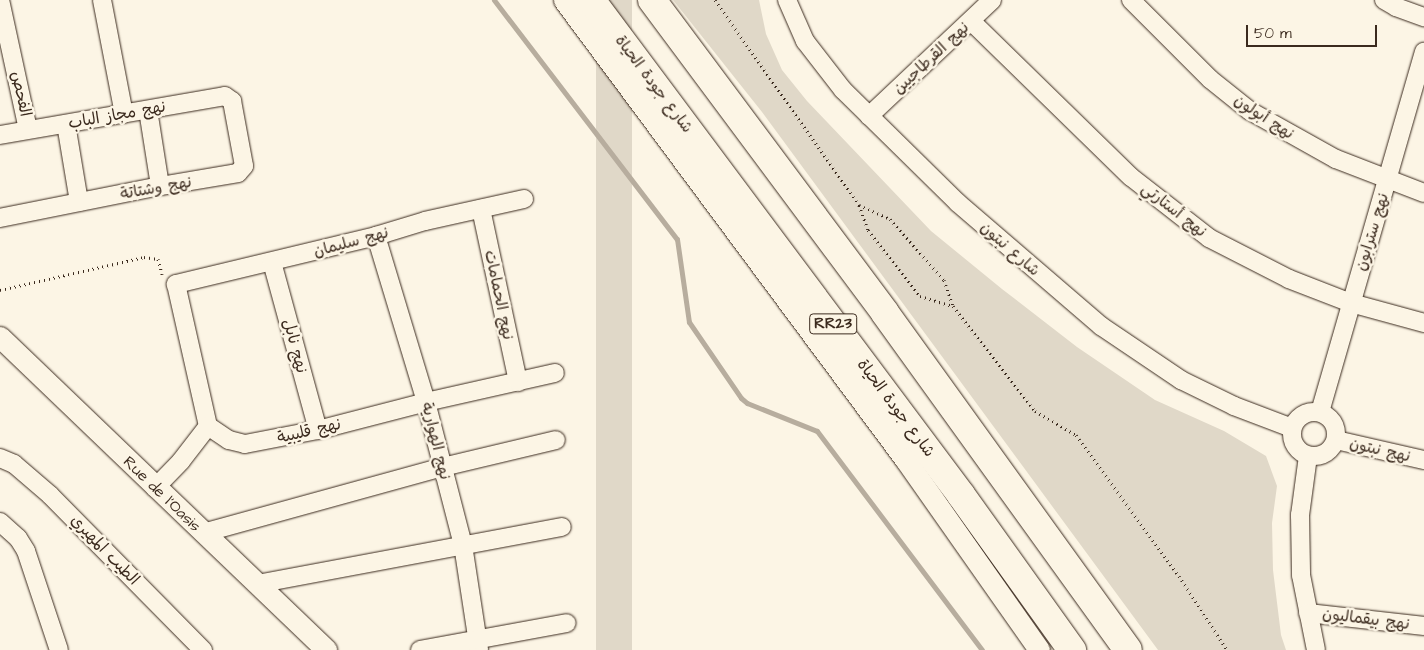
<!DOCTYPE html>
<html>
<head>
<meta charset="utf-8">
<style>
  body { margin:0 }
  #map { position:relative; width:1424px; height:650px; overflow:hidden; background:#fcf5e5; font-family:"Architects Daughter","Playpen Sans Arabic",sans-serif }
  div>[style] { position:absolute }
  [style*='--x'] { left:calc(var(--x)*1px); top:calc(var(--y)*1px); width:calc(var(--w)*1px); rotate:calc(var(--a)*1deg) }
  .green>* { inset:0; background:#e0d8c8; transform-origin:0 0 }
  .stream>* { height:5px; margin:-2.5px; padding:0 2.5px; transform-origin:2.5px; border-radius:2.5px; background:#b7ad9e }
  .path>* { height:3px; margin-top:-1.5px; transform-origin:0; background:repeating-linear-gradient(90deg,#3b2a1e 0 1px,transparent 0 5px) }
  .roads { filter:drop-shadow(0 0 1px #3b2a1e) drop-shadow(0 0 1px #3b2a1e) }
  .minor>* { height:18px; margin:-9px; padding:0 9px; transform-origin:9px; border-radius:9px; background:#fcf5e5 }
  .minor>.ring { margin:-9px; padding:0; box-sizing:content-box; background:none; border:18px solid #fcf5e5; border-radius:50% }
  .tertiary>* { height:21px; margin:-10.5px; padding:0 10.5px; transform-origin:10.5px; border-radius:10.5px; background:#fcf5e5 }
  .trunk>* { height:28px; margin:-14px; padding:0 14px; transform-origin:14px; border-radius:14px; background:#fcf5e5 }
  span { translate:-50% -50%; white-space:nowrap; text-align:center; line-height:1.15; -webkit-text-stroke:5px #fcf5e5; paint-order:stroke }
  .shield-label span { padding:1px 4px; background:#fcf5e5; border:1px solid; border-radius:4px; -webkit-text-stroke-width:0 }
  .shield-label { font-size:15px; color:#3b2a1e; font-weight:700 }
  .street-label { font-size:16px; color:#3b2a1e }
  .scale { position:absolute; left:1246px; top:25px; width:131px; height:22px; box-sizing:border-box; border:2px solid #3b2a1e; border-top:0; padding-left:6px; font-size:15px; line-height:18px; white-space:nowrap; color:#3b2a1e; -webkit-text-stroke:4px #fcf5e5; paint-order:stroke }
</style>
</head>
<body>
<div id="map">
  <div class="green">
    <i style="left:596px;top:0;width:36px;height:812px"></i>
    <i style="clip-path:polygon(673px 0,759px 0,766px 34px,782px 70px,807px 101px,931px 231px,1002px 289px,1077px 347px,1155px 400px,1224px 431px,1266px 456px,1277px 486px,1272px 523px,1273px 570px,1281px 635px,1286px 650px,1158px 650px,762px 112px)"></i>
  </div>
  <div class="stream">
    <i style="--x:494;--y:0;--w:301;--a:52.6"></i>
    <i style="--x:677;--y:239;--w:84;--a:81.8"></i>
    <i style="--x:689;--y:322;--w:92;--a:55.6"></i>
    <i style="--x:741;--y:398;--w:8;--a:40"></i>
    <i style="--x:747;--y:403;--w:75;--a:21.8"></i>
    <i style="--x:817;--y:431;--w:274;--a:53"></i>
  </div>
  <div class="path">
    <i style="--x:715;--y:0;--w:251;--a:54.9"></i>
    <i style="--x:859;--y:205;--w:27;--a:70"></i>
    <i style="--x:868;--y:230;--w:84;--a:51.8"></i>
    <i style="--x:920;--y:296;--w:34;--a:17"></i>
    <i style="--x:859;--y:205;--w:34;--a:24"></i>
    <i style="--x:890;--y:219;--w:81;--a:48.5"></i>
    <i style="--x:944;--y:280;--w:28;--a:71"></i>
    <i style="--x:953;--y:306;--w:133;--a:52"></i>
    <i style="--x:1035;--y:411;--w:48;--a:30.3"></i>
    <i style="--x:1076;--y:435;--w:175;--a:53.9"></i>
    <i style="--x:1179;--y:576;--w:88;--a:57"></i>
    <i style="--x:0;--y:290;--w:148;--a:-12.9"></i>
    <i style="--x:144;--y:257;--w:14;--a:8"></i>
    <i style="--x:158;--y:259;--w:16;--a:75"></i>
  </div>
  <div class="roads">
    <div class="minor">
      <i style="--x:0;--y:0;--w:132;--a:77.8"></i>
      <i style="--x:102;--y:0;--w:116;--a:79.1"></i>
      <i style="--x:787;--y:0;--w:45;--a:66.3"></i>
      <i style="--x:805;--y:41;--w:62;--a:52.2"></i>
      <i style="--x:843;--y:90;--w:161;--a:44.5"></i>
      <i style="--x:958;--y:203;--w:189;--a:40.7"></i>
      <i style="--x:1101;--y:326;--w:97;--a:34"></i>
      <i style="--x:1181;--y:380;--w:59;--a:26.1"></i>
      <i style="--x:1234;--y:406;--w:62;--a:20.8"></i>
      <i style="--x:1131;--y:0;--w:112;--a:45"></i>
      <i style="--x:1210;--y:79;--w:51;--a:38.7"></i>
      <i style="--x:1250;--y:111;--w:98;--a:29.2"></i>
      <i style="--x:1336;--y:159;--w:94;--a:21.1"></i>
      <i style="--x:1384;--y:0;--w:14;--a:30"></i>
      <i style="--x:1396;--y:7;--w:30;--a:20"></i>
      <i style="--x:971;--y:21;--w:223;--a:44.3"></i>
      <i style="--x:1131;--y:177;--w:99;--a:38"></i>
      <i style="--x:1209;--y:238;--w:90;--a:27.1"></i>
      <i style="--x:1289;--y:279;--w:66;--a:21.2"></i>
      <i style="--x:1351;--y:303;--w:76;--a:15.3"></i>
      <i style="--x:148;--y:110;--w:77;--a:81"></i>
      <i style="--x:869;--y:116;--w:169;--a:-43.3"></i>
      <i style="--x:66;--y:124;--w:79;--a:80.5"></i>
      <i style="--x:0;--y:135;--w:228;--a:-9.8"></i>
      <i style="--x:225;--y:96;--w:9;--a:36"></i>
      <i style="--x:232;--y:101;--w:66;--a:79.5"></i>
      <i style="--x:244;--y:166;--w:9;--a:131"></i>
      <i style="--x:238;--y:173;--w:79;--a:170.5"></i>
      <i style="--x:160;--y:186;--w:163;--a:168.7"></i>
      <i style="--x:524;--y:199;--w:101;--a:167.5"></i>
      <i style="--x:425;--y:221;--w:51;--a:163"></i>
      <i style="--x:376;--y:236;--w:206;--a:166.5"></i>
      <i style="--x:176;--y:284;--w:146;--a:77.3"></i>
      <i style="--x:208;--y:426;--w:25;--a:34"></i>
      <i style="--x:229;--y:440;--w:16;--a:14"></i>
      <i style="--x:245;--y:444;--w:74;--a:-10.9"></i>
      <i style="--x:318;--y:430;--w:112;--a:-14.5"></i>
      <i style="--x:426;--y:402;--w:132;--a:-12.7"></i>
      <i style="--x:481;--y:209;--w:177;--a:77.9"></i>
      <i style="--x:376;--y:236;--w:173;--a:73.2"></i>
      <i style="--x:426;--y:402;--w:148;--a:75.5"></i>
      <i style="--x:463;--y:545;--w:106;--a:81.3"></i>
      <i style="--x:272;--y:262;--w:174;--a:74.7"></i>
      <i class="ring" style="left:1292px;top:412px;width:26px;height:26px"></i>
      <i style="--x:1320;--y:412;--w:375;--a:-73.9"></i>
      <i style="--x:1336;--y:440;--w:90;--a:12.8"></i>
      <i style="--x:1308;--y:456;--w:60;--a:97.7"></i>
      <i style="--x:1300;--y:515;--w:60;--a:89"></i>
      <i style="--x:1301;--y:575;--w:76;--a:78.7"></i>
      <i style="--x:0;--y:458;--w:15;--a:23"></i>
      <i style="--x:14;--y:464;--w:48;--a:40.7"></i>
      <i style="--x:50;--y:495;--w:218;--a:45.4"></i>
      <i style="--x:155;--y:488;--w:37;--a:-46"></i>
      <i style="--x:181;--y:461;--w:44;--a:-52.4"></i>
      <i style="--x:0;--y:522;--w:24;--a:42"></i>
      <i style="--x:18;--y:538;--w:15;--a:58"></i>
      <i style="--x:26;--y:551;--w:104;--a:71.6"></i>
      <i style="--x:203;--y:533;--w:249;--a:-15.4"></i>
      <i style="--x:443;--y:467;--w:116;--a:-13.4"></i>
      <i style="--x:257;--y:584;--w:310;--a:-10.6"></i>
      <i style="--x:1308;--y:613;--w:117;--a:6.4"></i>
      <i style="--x:420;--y:650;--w:149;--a:-10.4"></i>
    </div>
    <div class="tertiary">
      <i style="--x:564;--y:0;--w:572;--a:53.39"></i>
      <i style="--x:905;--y:459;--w:233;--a:54.9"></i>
      <i style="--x:0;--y:337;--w:452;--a:43.8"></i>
    </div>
    <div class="trunk">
      <i style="--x:591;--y:0;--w:618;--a:53.22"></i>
      <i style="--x:961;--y:495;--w:191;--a:54.4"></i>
      <i style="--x:652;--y:0;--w:390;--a:53.3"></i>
      <i style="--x:885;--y:313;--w:415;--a:54.2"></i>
    </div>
  </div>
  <div class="shield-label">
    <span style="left:833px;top:324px">RR23</span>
  </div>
  <div class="street-label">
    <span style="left:931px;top:58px;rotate:-43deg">نهج القرطاجيين</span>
    <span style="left:654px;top:84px;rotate:53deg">شارع جودة الحياة</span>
    <span style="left:21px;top:94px;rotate:78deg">الفحص</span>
    <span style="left:117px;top:115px;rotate:-10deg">نهج مجاز الباب</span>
    <span style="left:1264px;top:117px;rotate:33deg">نهج أبولون</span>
    <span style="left:156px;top:188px;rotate:-10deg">نهج وشتاتة</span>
    <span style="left:1174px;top:210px;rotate:38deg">نهج أستارتي</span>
    <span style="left:1372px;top:232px;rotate:-73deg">نهج سترابون</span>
    <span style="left:351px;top:242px;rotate:-15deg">نهج سليمان</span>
    <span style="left:1010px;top:249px;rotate:41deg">شارع نبتون</span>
    <span style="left:499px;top:295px;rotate:78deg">نهج الحمامات</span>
    <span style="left:295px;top:346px;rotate:75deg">نهج نابل</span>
    <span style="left:896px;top:408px;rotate:53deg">شارع جودة الحياة</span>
    <span style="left:309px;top:431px;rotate:-13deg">نهج قليبية</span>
    <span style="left:436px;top:441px;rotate:76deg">نهج الهوارية</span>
    <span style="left:1380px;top:450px;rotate:13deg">نهج نبتون</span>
    <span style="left:162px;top:494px;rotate:44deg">Rue de l'Oasis</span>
    <span style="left:105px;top:550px;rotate:46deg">الطيب المهيري</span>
    <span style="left:1366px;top:619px;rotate:7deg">نهج بيقماليون</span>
  </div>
  <div class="scale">50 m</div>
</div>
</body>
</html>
